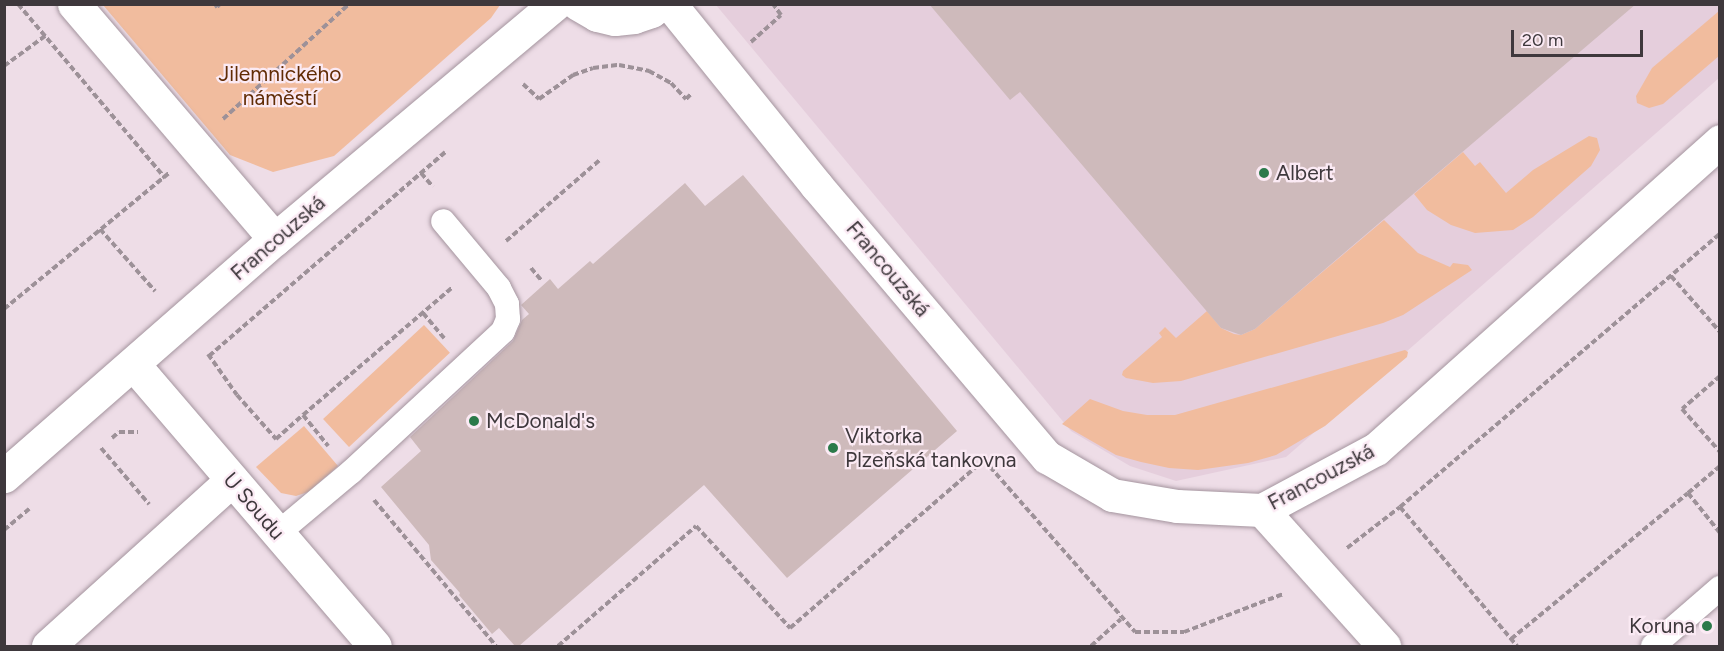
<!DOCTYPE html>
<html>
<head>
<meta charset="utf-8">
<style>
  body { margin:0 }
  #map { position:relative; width:1724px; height:651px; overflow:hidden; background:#eedde7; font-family:Figtree,sans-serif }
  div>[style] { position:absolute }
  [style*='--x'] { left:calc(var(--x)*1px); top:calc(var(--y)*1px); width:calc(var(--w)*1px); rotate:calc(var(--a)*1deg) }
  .built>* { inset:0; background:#e5cedc }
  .green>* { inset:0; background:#f1bc9e; transform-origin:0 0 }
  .building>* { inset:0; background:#cebabb }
  .path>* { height:4px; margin-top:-2px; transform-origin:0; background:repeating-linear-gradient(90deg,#9d9198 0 6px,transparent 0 9px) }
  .roads { filter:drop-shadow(0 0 2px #a4949e) drop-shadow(0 0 2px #a4949e) }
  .lane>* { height:24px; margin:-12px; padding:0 12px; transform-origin:12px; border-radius:12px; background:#fff }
  .street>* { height:33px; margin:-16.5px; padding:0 16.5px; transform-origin:16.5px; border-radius:16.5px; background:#fff }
  .dots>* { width:16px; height:16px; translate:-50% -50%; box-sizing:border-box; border:3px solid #fbeaf4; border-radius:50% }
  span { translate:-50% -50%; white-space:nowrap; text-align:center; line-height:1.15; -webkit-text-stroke:4.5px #fbeaf4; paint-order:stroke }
  .park-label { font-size:21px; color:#612c05 }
  .poi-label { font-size:21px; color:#3e383c }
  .left { translate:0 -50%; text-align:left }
  .right { translate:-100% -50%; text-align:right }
  .street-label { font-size:21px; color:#3e383c }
  .frame { position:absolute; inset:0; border:6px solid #3e383c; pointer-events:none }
  .scale { position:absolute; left:1511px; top:30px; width:132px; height:27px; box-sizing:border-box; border:3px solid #3e383c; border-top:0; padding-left:8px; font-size:18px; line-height:21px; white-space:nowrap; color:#3e383c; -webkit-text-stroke:4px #fbeaf4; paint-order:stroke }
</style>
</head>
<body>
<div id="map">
  <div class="built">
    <i style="clip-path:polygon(716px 5px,1719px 5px,1719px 78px,1286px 457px,1176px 481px,1130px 466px,1071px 431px)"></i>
  </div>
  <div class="green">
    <i style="clip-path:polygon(103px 5px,500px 5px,491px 18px,334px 156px,273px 172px,230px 155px)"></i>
    <i style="clip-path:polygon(1719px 11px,1719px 56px,1663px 104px,1649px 108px,1637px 103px,1636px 96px,1652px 68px)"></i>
    <i style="clip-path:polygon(1589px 136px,1597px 138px,1600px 150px,1591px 166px,1533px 217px,1513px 230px,1475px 233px,1451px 225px,1427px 210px,1414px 194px,1463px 152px,1475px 166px,1480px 162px,1506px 193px,1533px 170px)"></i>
    <i style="clip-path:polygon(1384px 220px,1418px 253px,1450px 267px,1453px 263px,1468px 265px,1472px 270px,1403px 315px,1383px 323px,1181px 381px,1153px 383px,1126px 378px,1122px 375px,1123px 371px,1162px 337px,1159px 333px,1165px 327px,1176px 338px,1207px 311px,1221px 328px,1234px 334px,1241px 335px,1255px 329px)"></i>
    <i style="left:424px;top:325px;width:38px;height:138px;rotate:47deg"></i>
    <i style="clip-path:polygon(1405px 350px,1408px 352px,1407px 357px,1325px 426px,1276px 455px,1248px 463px,1198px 470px,1169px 468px,1141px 462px,1116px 455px,1062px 424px,1090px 399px,1123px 411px,1147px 415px,1175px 415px)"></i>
    <i style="clip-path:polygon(304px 426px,338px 466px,308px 492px,296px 496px,281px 493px,256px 467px)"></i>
  </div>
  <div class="building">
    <i style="clip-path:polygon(929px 4px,1636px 4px,1255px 329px,1241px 335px,1221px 328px,1020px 92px,1010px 100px)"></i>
    <i style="clip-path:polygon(743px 175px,957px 431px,787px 578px,704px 485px,519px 646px,515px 646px,499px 628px,492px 634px,459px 595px,460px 593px,431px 560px,429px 545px,381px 487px,421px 451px,410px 437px,513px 341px,522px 320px,529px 314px,521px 305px,550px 279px,558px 289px,590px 261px,593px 264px,685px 183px,705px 206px)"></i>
  </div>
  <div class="path">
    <i style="--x:18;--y:4;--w:228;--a:49.8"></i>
    <i style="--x:215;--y:4;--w:4;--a:56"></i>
    <i style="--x:217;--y:7;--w:4;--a:-45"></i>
    <i style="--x:751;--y:42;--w:40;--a:-42"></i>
    <i style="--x:781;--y:15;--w:14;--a:-126"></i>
    <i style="--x:4;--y:66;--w:51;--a:-36.2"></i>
    <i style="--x:523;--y:84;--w:22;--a:43"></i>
    <i style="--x:539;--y:99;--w:42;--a:-35.2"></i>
    <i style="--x:573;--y:75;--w:21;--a:-19"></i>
    <i style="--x:593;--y:68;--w:26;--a:-7"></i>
    <i style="--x:619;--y:65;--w:31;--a:11"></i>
    <i style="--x:649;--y:71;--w:25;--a:29"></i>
    <i style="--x:671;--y:83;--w:22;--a:47"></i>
    <i style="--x:686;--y:99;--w:7;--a:-45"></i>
    <i style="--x:223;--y:119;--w:171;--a:-42.4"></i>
    <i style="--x:421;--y:173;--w:18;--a:49"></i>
    <i style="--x:100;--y:229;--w:83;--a:48.4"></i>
    <i style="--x:506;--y:241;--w:125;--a:-40.8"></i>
    <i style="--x:531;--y:268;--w:17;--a:50"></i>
    <i style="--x:1671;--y:276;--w:74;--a:48.8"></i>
    <i style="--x:4;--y:309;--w:214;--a:-39.5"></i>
    <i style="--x:423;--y:313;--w:33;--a:50"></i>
    <i style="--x:208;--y:354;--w:50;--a:54.7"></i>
    <i style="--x:237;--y:395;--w:59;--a:48.4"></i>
    <i style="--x:276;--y:439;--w:36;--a:-42"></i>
    <i style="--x:303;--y:415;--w:40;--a:51"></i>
    <i style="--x:209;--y:356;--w:312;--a:-40.8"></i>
    <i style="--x:1720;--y:376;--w:50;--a:139"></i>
    <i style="--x:1682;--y:409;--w:57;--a:48.5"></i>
    <i style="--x:303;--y:415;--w:197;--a:-40.5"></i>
    <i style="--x:112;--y:438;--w:9;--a:-41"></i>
    <i style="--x:119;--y:432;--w:19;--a:0"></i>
    <i style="--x:101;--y:448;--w:74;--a:49.4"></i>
    <i style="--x:1720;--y:466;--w:42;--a:139.8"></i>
    <i style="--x:1688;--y:493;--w:51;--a:51.3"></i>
    <i style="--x:374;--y:500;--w:190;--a:50.1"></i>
    <i style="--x:1400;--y:507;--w:182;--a:49.9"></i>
    <i style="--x:4;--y:530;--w:33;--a:-40"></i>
    <i style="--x:1347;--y:548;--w:67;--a:-37.7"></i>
    <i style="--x:1400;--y:507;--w:421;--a:-40.5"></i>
    <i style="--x:1511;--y:639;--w:229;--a:-39.5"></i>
    <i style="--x:558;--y:646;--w:183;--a:-41"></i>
    <i style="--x:696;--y:526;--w:139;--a:47.3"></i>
    <i style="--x:790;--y:628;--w:257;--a:-40.9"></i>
    <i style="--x:984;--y:460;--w:229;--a:48.7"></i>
    <i style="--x:1135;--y:632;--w:49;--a:0"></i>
    <i style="--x:1184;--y:632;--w:106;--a:-21"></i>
    <i style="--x:1091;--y:646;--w:40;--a:-42"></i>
  </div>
  <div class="roads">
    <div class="lane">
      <i style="--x:278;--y:533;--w:95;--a:-39.9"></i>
      <i style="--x:351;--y:472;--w:207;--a:-42.8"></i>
      <i style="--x:503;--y:331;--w:13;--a:-67"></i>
      <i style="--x:508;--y:319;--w:15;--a:-94"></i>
      <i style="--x:507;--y:304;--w:18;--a:-117"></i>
      <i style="--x:499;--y:288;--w:87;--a:-129.9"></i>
      <i style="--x:1653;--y:646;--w:89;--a:-40.9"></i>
    </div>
    <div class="street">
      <i style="--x:74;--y:4;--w:309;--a:49.5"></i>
      <i style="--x:578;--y:4;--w:22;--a:30"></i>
      <i style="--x:597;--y:15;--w:18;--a:13"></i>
      <i style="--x:615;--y:19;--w:19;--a:-6"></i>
      <i style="--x:634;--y:17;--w:18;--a:-19"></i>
      <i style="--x:651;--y:11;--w:12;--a:-35"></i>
      <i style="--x:670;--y:4;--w:233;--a:51.1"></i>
      <i style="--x:816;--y:185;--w:357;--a:49.7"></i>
      <i style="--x:1047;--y:457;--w:75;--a:30.3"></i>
      <i style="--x:1112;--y:495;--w:66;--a:9.6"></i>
      <i style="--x:1177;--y:506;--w:85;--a:2.7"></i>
      <i style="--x:1262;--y:510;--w:129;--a:-28.2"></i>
      <i style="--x:1376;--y:449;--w:462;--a:-41.8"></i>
      <i style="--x:134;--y:365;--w:370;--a:49.4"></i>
      <i style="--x:4;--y:476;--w:360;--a:-41.2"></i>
      <i style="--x:275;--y:239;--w:366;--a:-40"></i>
      <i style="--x:1262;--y:510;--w:183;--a:48.1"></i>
      <i style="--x:48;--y:646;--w:248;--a:-42.1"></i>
    </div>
  </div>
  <div class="dots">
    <i style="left:1264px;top:173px;background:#2b7a4a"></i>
    <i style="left:474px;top:421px;background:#2b7a4a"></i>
    <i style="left:833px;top:448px;background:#2b7a4a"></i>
    <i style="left:1707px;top:626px;background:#2b7a4a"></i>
  </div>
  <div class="park-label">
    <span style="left:280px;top:86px">Jilemnického<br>náměstí</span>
  </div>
  <div class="poi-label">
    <span class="left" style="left:1276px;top:173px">Albert</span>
    <span class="left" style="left:486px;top:421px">McDonald's</span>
    <span class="left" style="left:845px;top:448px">Viktorka<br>Plzeňská tankovna</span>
    <span class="right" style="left:1695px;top:626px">Koruna</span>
  </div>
  <div class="street-label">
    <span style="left:278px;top:238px;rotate:-41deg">Francouzská</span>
    <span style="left:888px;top:269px;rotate:50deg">Francouzská</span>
    <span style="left:1321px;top:477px;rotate:-28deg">Francouzská</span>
    <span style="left:254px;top:506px;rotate:49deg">U Soudu</span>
  </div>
  <div class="frame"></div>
  <div class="scale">20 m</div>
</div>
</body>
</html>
